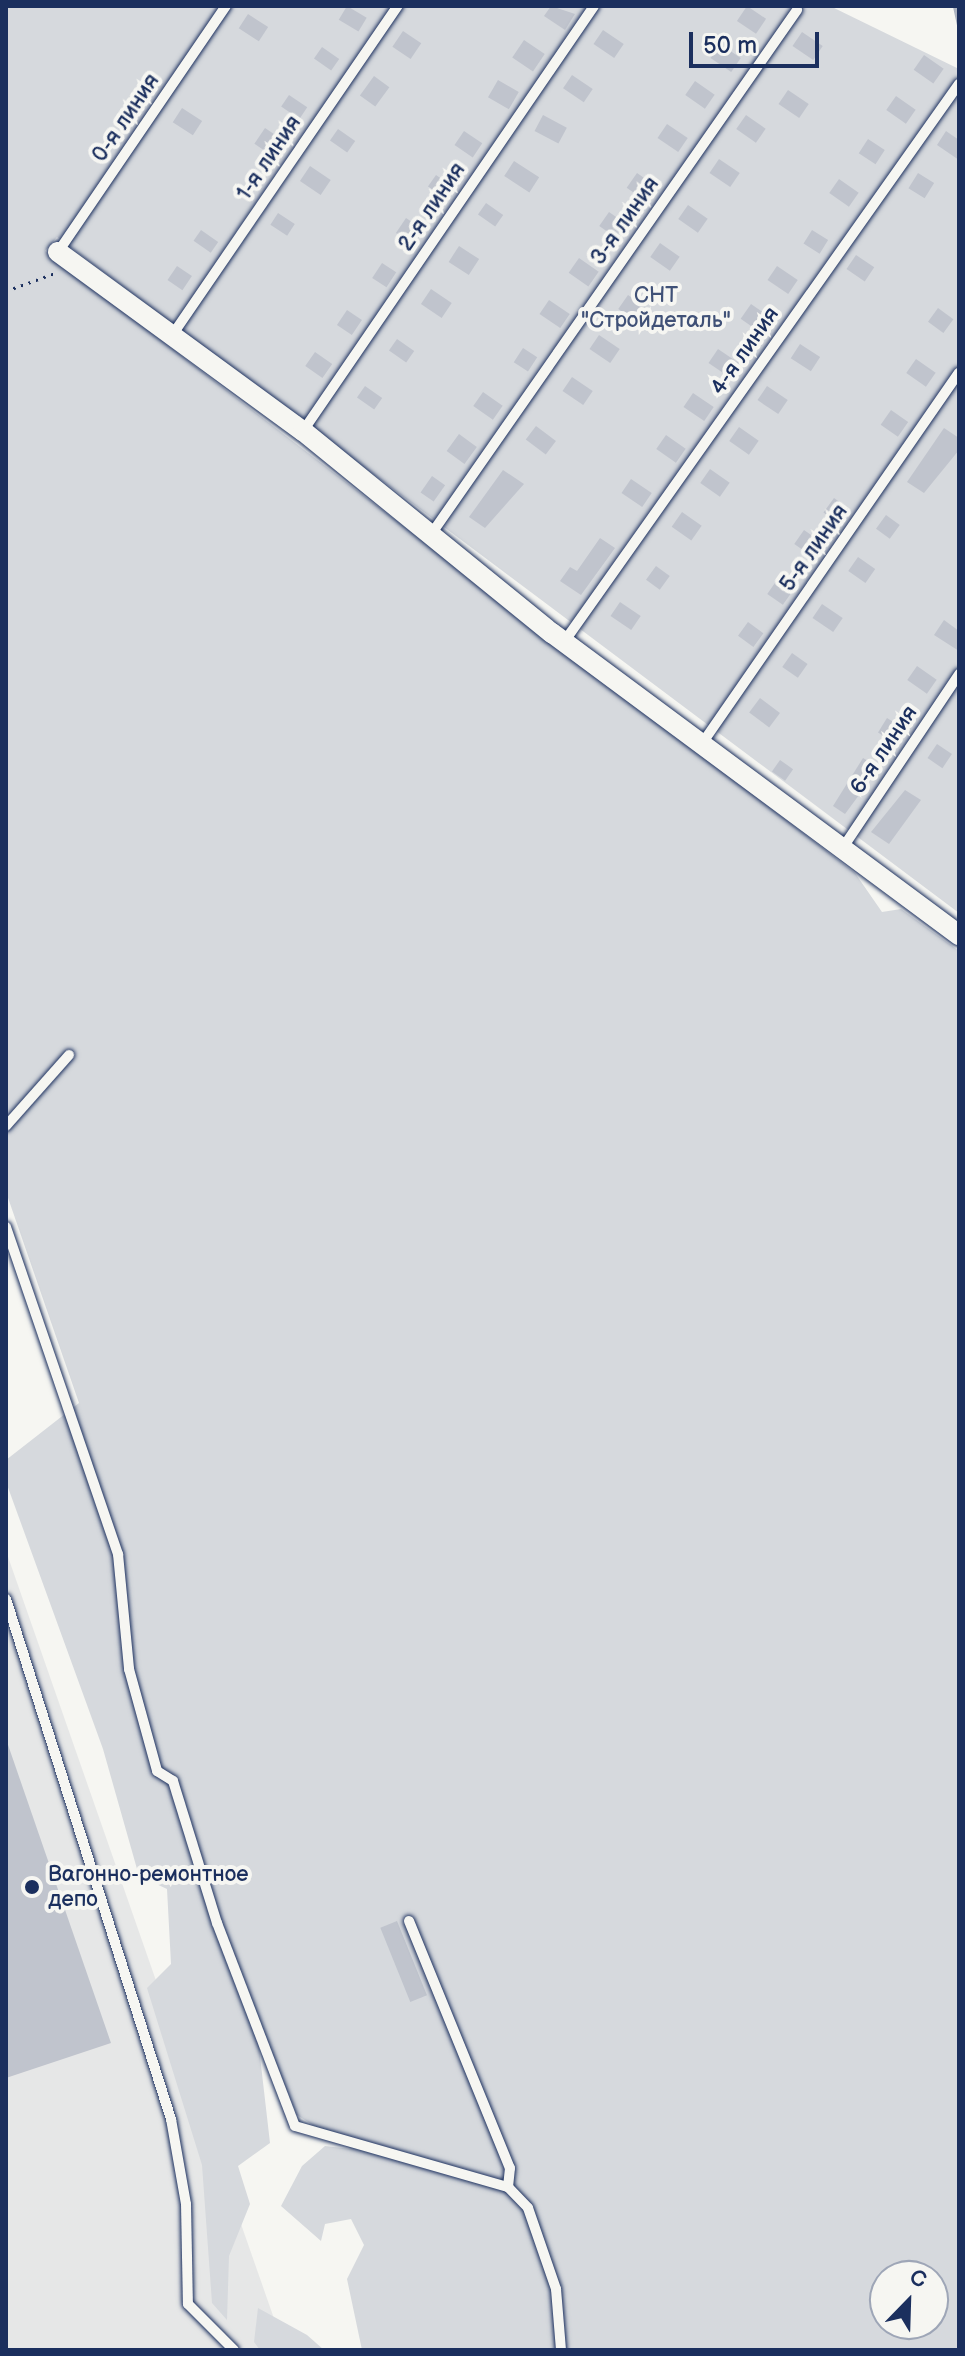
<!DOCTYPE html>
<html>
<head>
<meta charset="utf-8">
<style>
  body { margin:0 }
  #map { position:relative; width:965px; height:2356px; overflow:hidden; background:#f6f6f2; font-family:"Balsamiq Sans",sans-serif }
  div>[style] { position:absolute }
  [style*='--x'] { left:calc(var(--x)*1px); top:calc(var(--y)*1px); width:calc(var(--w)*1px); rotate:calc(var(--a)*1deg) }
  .built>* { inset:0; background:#e6e7e7 }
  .green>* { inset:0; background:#d6d9dd }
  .stream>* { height:5px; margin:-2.5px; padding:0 2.5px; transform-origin:2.5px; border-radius:2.5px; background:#abb2c0 }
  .building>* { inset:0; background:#c0c4cd; transform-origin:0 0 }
  .path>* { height:3px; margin-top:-1.5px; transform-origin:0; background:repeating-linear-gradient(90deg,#1b2f5e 0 2px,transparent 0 8px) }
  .roads { filter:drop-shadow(0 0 2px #1b2f5e) drop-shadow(0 0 2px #1b2f5e) }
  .lane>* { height:10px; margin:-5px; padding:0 5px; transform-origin:5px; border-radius:5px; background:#f6f6f2 }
  .street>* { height:20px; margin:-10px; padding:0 10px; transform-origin:10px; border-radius:10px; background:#f6f6f2 }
  .dots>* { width:22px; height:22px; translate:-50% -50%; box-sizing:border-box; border:4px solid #f6f6f2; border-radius:50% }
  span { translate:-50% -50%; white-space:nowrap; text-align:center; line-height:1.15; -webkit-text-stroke:8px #f6f6f2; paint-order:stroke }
  .street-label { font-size:22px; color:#1b2f5e }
  .park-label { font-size:22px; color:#405177 }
  .poi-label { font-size:22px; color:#1b2f5e }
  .left { translate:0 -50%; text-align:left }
  .frame { position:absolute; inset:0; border:8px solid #1b2f5e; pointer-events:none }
  .north { position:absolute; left:869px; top:2260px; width:80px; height:80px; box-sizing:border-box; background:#f6f6f2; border:2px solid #9ea6b7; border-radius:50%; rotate:23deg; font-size:22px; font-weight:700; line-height:32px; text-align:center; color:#1b2f5e }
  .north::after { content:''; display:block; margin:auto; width:28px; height:36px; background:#1b2f5e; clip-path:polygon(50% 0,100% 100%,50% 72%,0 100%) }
  .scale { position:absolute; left:689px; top:32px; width:130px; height:36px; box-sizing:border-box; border:4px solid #1b2f5e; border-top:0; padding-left:10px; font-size:24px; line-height:28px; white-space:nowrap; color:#1b2f5e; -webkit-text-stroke:6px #f6f6f2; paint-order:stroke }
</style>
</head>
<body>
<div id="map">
  <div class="built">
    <i style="clip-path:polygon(6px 1551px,285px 2350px,6px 2350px)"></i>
  </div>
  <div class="green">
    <i style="clip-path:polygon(evenodd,6px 6px,830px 6px,959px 69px,959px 913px,57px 237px,45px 251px,855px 873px,882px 912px,901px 909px,959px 951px,959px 2350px,362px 2350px,347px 2279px,364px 2245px,351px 2219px,325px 2224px,321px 2241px,281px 2206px,302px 2166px,325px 2146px,351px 2149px,297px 2115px,274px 2058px,258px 2039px,270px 2143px,238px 2166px,250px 2204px,229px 2256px,227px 2320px,212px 2303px,202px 2165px,147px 1988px,171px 1964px,167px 1889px,139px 1876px,103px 1749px,6px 1482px,6px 1460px,79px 1403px,6px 1192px,6px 6px,885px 2276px,933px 2276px,933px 2324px,885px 2324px,885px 2276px)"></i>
    <i style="clip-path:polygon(258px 2308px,307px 2335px,324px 2350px,260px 2350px,254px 2342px)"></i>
  </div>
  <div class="stream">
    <i style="--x:955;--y:6;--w:19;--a:78"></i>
  </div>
  <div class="building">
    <i style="left:347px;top:6px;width:23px;height:16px;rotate:31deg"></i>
    <i style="clip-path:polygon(551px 6px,575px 14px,565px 30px,544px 16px)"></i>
    <i style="left:747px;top:6px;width:23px;height:18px;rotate:34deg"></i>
    <i style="left:248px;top:14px;width:24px;height:17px;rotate:33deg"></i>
    <i style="left:603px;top:30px;width:25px;height:17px;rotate:34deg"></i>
    <i style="left:403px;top:31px;width:22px;height:19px;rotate:34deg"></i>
    <i style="left:802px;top:32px;width:25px;height:17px;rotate:34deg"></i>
    <i style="left:524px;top:40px;width:25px;height:21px;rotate:34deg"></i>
    <i style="left:720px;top:44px;width:25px;height:17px;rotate:34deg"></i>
    <i style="left:322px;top:47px;width:21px;height:14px;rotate:35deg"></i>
    <i style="left:924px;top:55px;width:24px;height:18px;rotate:35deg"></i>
    <i style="left:572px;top:75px;width:25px;height:16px;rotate:34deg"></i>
    <i style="left:374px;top:76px;width:19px;height:24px;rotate:36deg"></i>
    <i style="left:498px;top:80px;width:24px;height:20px;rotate:30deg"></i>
    <i style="left:695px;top:81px;width:24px;height:17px;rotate:35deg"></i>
    <i style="left:788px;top:90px;width:25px;height:17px;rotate:34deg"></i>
    <i style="left:289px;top:95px;width:22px;height:14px;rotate:34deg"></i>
    <i style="left:896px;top:96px;width:24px;height:17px;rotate:35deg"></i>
    <i style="left:182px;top:108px;width:24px;height:17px;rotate:33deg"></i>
    <i style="left:543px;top:115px;width:27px;height:18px;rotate:28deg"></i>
    <i style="left:746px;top:115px;width:24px;height:17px;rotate:35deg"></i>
    <i style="left:667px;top:124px;width:25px;height:17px;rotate:34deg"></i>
    <i style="left:265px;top:128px;width:22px;height:19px;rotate:34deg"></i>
    <i style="left:338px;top:129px;width:21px;height:14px;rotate:35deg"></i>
    <i style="left:464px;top:131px;width:22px;height:17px;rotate:34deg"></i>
    <i style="clip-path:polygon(946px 131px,959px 140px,959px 160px,937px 145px)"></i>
    <i style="left:868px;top:139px;width:20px;height:17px;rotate:33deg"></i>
    <i style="left:719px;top:159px;width:25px;height:17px;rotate:34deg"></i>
    <i style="left:514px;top:161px;width:30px;height:18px;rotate:33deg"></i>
    <i style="left:310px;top:166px;width:25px;height:18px;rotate:34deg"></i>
    <i style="left:637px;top:173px;width:24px;height:18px;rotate:35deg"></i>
    <i style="left:918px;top:173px;width:19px;height:18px;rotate:32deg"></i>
    <i style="left:436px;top:175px;width:21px;height:14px;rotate:35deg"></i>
    <i style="left:839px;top:179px;width:24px;height:17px;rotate:35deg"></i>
    <i style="left:486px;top:203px;width:21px;height:14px;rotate:35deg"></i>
    <i style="left:688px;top:205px;width:24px;height:17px;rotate:35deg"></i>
    <i style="left:609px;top:212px;width:24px;height:17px;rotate:35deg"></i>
    <i style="left:278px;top:213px;width:20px;height:14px;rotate:33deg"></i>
    <i style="left:406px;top:218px;width:22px;height:18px;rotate:34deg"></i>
    <i style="left:201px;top:230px;width:21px;height:13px;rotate:35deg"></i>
    <i style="left:812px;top:230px;width:19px;height:16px;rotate:32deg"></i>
    <i style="left:660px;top:243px;width:24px;height:17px;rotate:35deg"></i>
    <i style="left:459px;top:246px;width:24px;height:19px;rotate:33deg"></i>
    <i style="left:856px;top:255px;width:22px;height:17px;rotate:34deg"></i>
    <i style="left:579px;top:258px;width:24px;height:18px;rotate:35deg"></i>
    <i style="left:382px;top:263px;width:17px;height:18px;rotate:33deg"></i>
    <i style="left:177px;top:266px;width:18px;height:17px;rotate:34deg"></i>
    <i style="left:777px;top:266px;width:25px;height:17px;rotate:34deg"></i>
    <i style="left:431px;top:289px;width:25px;height:18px;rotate:34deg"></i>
    <i style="left:628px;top:295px;width:24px;height:17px;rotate:35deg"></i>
    <i style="left:549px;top:300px;width:25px;height:17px;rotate:34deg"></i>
    <i style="left:751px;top:304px;width:24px;height:18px;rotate:35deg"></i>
    <i style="left:938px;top:308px;width:19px;height:17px;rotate:36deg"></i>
    <i style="left:347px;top:310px;width:18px;height:18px;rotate:34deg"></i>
    <i style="left:599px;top:335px;width:25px;height:17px;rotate:34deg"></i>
    <i style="left:397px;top:339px;width:21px;height:14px;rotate:35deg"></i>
    <i style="left:800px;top:344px;width:24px;height:17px;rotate:33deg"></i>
    <i style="left:523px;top:348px;width:17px;height:17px;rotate:33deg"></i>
    <i style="left:718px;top:349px;width:25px;height:17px;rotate:34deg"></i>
    <i style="left:315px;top:352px;width:21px;height:17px;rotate:35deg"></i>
    <i style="left:916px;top:359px;width:24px;height:17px;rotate:35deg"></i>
    <i style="left:572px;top:377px;width:25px;height:17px;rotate:34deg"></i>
    <i style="left:365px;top:386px;width:21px;height:14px;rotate:35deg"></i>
    <i style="left:767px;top:386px;width:25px;height:17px;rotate:34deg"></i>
    <i style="left:483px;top:392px;width:24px;height:17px;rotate:35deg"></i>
    <i style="left:693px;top:393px;width:25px;height:17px;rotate:34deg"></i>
    <i style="left:891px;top:410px;width:21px;height:18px;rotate:35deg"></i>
    <i style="left:536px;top:426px;width:25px;height:17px;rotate:37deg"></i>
    <i style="left:739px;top:427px;width:24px;height:17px;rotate:35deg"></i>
    <i style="clip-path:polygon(944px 428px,959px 438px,959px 450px,924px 493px,907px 482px)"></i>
    <i style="left:459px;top:434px;width:22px;height:21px;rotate:36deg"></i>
    <i style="left:666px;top:435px;width:24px;height:17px;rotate:35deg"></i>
    <i style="left:710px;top:469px;width:24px;height:17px;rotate:35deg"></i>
    <i style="clip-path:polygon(503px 470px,524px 484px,485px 528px,469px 517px)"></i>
    <i style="left:432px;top:476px;width:16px;height:20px;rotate:35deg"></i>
    <i style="left:631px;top:479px;width:25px;height:17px;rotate:34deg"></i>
    <i style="left:834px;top:498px;width:19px;height:18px;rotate:36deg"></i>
    <i style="left:682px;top:512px;width:24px;height:18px;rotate:35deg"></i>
    <i style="left:886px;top:515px;width:17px;height:17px;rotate:36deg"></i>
    <i style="left:804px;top:530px;width:24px;height:17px;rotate:35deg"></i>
    <i style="clip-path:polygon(600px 538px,615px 548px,581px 595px,560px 581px,570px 567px,577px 571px)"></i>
    <i style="left:858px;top:557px;width:21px;height:17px;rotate:35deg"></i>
    <i style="left:656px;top:566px;width:17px;height:17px;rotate:36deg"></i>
    <i style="left:777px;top:580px;width:19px;height:17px;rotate:35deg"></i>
    <i style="left:620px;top:602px;width:25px;height:17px;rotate:34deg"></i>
    <i style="left:822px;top:604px;width:25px;height:17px;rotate:34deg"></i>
    <i style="clip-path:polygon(944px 620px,959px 631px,959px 651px,934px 635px)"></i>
    <i style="left:748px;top:622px;width:19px;height:17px;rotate:36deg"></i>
    <i style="left:792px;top:653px;width:19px;height:17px;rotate:35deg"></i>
    <i style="left:917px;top:666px;width:24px;height:17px;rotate:35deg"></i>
    <i style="left:760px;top:698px;width:25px;height:18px;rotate:37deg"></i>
    <i style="left:887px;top:718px;width:22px;height:17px;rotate:32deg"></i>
    <i style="left:937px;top:744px;width:18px;height:17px;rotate:34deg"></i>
    <i style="clip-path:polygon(863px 758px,879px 768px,845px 814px,833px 806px)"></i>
    <i style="left:780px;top:760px;width:16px;height:14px;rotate:35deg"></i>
    <i style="clip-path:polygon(905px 790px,921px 800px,889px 844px,871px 832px)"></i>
    <i style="clip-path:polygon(6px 1739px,111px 2043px,6px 2078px)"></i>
    <i style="left:397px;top:1921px;width:80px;height:18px;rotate:68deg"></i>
  </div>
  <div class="path">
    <i style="--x:6;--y:291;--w:52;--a:-20.2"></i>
  </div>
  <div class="roads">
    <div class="lane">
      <i style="--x:58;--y:252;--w:298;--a:-55.7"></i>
      <i style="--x:173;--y:334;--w:398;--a:-55.6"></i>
      <i style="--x:303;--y:431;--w:515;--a:-55.6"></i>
      <i style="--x:432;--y:533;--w:638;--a:-55.09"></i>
      <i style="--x:564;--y:642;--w:684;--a:-54.71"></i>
      <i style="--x:701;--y:745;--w:453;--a:-55.3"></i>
      <i style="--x:842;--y:849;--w:211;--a:-56.2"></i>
      <i style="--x:6;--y:1126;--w:95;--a:-48.4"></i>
      <i style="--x:6;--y:1227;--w:346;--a:71.1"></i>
      <i style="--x:118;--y:1554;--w:116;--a:84.5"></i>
      <i style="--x:129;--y:1669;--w:106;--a:74.6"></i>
      <i style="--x:157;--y:1771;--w:19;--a:32"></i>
      <i style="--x:173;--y:1781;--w:149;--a:72.8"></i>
      <i style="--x:217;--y:1923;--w:217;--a:69"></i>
      <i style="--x:295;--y:2126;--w:222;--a:16"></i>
      <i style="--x:508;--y:2187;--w:29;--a:46"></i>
      <i style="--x:528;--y:2208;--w:86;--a:70.9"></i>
      <i style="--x:556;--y:2289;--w:61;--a:85.3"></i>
      <i style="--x:6;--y:1599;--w:546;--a:72.4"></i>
      <i style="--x:171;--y:2119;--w:86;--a:80"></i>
      <i style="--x:186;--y:2204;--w:100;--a:88.9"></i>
      <i style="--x:188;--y:2304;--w:65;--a:45"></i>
      <i style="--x:409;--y:1921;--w:267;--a:67.8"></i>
      <i style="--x:510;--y:2168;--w:19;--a:96"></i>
    </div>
    <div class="street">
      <i style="--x:58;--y:252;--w:303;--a:36.2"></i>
      <i style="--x:303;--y:431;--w:321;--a:39.1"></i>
      <i style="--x:552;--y:633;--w:507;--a:36.58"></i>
    </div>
  </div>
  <div class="dots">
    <i style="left:32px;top:1887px;background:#1b2f5e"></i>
  </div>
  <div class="street-label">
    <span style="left:126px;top:118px;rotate:-56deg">0-я линия</span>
    <span style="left:269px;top:158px;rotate:-56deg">1-я линия</span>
    <span style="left:432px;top:207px;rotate:-56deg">2-я линия</span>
    <span style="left:625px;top:221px;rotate:-55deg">3-я линия</span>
    <span style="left:745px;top:351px;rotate:-55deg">4-я линия</span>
    <span style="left:814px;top:548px;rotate:-55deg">5-я линия</span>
    <span style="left:884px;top:750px;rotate:-56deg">6-я линия</span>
  </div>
  <div class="park-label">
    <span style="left:656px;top:308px">СНТ<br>"Стройдеталь"</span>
  </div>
  <div class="poi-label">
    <span class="left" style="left:48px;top:1887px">Вагонно-ремонтное<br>депо</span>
  </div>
  <div class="frame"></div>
  <div class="north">С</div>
  <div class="scale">50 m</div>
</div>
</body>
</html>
